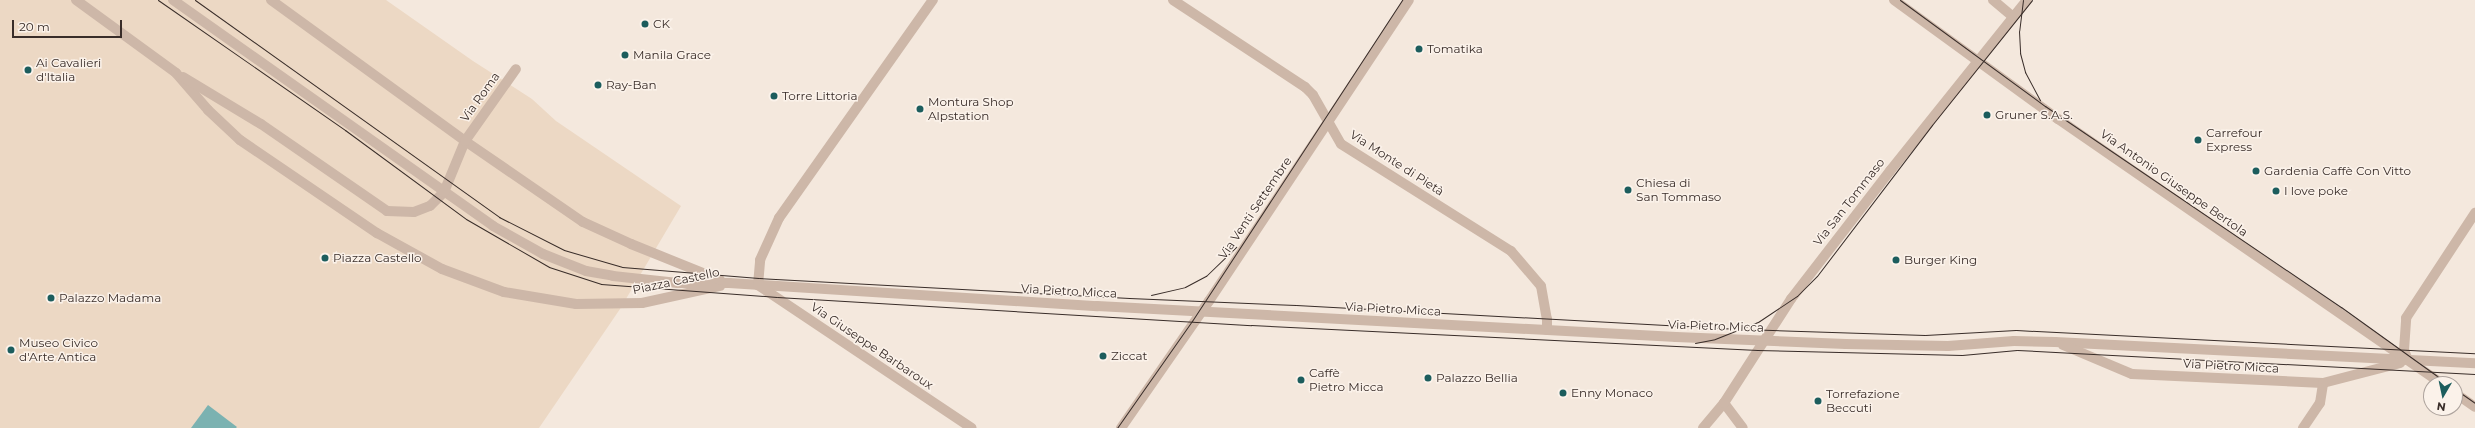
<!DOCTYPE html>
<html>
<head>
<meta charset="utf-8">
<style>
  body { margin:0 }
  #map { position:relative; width:2475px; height:428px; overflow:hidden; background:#f4e8dd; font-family:Montserrat,sans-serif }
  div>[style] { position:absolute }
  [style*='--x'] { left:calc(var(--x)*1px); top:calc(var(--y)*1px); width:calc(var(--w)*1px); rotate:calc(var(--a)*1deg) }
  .plaza>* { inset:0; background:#ecd8c4 }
  .water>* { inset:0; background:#7bb2b1 }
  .minor>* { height:10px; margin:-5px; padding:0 5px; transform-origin:5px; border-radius:5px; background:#cdb7a8 }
  .tram>* { height:1px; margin:-0.5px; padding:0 0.5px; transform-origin:0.5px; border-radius:0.5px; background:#392d29 }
  .dots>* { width:11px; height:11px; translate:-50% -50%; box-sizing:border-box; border:2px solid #fbf2ea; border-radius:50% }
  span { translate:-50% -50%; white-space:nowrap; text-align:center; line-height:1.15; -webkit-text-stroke:3px #fbf2ea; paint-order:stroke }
  .poi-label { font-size:12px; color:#392d29 }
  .left { translate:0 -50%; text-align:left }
  .street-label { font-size:12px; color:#392d29 }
  .north { position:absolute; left:2423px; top:376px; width:40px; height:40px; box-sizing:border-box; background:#fbf2ea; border:1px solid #ada39d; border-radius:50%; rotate:189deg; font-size:11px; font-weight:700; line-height:16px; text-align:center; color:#392d29 }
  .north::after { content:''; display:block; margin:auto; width:14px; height:18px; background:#1c5d5d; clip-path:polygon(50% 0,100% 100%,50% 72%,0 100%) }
  .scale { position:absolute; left:12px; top:20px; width:110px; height:18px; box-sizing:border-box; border:2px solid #392d29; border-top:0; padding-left:5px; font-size:12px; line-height:14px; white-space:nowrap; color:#392d29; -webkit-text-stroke:3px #fbf2ea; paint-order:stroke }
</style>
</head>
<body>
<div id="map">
  <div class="plaza">
    <i style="clip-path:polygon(0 0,386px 0,473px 61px,532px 99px,556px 121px,681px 206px,620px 309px,539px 428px,0 428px)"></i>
  </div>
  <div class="water">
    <i style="clip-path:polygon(208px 405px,237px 427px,236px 428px,191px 428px)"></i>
  </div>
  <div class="minor">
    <i style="--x:76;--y:0;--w:124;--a:36.1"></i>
    <i style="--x:176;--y:73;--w:49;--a:49.1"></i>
    <i style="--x:208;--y:110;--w:44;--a:43.2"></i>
    <i style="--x:240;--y:140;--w:166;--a:34.2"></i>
    <i style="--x:377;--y:233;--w:74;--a:29"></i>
    <i style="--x:442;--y:269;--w:66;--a:20.4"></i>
    <i style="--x:504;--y:292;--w:73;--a:9.5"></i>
    <i style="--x:576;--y:304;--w:66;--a:-0.9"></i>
    <i style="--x:642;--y:303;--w:80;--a:-12.3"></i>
    <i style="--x:173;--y:0;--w:392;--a:35.2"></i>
    <i style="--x:493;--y:226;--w:57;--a:29.2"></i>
    <i style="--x:543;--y:254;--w:46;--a:21.6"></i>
    <i style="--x:586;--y:271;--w:27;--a:10"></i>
    <i style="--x:613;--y:276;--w:65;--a:6.1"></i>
    <i style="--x:678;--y:283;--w:51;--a:0"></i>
    <i style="--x:729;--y:283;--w:369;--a:3.6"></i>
    <i style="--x:1097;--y:306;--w:580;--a:3.06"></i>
    <i style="--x:1676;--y:337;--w:170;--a:2.4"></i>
    <i style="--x:1846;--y:344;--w:102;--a:1.1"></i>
    <i style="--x:1948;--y:346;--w:66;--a:-4.3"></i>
    <i style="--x:2014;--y:341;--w:41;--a:1.4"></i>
    <i style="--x:2055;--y:342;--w:421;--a:2.9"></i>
    <i style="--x:271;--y:0;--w:240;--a:36"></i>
    <i style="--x:465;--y:141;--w:143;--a:34.5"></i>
    <i style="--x:583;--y:222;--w:53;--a:24.6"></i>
    <i style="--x:631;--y:244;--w:96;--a:22"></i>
    <i style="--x:1173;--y:0;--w:158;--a:33.4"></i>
    <i style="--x:1305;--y:87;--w:11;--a:45"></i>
    <i style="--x:1313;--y:95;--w:56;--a:60.3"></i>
    <i style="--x:1341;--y:144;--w:201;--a:32.2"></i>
    <i style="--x:1511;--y:251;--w:46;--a:49.4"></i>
    <i style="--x:1541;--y:286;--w:34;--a:80"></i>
    <i style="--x:1547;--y:319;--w:11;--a:90"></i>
    <i style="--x:1894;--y:0;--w:203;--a:36"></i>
    <i style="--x:2058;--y:119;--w:467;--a:34.6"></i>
    <i style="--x:1993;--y:0;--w:26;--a:40"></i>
    <i style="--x:183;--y:77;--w:91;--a:31.1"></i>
    <i style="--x:261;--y:124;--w:153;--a:34.6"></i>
    <i style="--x:387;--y:211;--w:27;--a:2"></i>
    <i style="--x:414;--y:212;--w:17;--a:-21"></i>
    <i style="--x:430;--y:206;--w:20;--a:-45"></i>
    <i style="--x:444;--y:192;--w:55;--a:-67.6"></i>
    <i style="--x:465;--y:141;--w:88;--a:-54.7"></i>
    <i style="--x:758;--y:285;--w:25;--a:-85"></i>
    <i style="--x:760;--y:260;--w:46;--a:-65.7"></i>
    <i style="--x:779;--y:218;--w:267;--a:-54.8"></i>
    <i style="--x:758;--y:285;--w:257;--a:33.8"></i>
    <i style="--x:2063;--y:345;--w:75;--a:22.8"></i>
    <i style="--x:2132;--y:374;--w:191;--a:2.7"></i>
    <i style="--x:2323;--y:383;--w:80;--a:-14.6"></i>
    <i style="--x:2408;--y:360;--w:11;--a:-112"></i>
    <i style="--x:2404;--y:350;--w:32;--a:-86"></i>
    <i style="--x:2406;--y:318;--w:126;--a:-56.7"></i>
    <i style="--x:2455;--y:393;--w:24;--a:35"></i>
    <i style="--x:1724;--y:403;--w:31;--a:53"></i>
    <i style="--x:1121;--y:428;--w:155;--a:-55.3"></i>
    <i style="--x:1209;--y:301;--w:361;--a:-56.4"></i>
    <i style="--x:1703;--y:428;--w:33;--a:-50"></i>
    <i style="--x:1724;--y:403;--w:124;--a:-57.2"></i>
    <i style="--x:1791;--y:299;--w:162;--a:-52.3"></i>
    <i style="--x:1890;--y:171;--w:219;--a:-51.3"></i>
    <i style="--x:2303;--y:428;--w:30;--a:-56"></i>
    <i style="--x:2320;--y:403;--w:20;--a:-81"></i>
  </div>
  <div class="tram">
    <i style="--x:158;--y:0;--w:228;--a:34.8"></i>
    <i style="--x:345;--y:130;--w:150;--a:36.3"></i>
    <i style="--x:466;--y:219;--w:96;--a:30"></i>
    <i style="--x:549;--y:267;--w:55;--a:18.1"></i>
    <i style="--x:601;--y:284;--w:176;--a:4.2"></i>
    <i style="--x:777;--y:297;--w:475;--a:3.4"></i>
    <i style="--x:1251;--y:325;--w:507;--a:2.83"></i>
    <i style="--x:1757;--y:350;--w:205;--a:1.4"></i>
    <i style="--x:1962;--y:355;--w:55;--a:-5.2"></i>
    <i style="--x:2017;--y:350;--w:459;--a:3"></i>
    <i style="--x:195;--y:0;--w:374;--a:35.5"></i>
    <i style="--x:499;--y:217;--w:73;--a:26.9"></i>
    <i style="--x:564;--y:250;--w:60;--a:16.3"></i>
    <i style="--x:622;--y:267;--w:137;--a:4.6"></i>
    <i style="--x:759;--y:278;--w:371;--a:3.1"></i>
    <i style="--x:1129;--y:298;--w:167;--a:2.4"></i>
    <i style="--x:1296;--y:305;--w:448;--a:3.1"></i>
    <i style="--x:1743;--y:329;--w:182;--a:1.9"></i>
    <i style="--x:1925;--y:335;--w:91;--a:-3.1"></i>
    <i style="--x:2016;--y:330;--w:460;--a:2.9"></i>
    <i style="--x:1900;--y:0;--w:180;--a:36.2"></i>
    <i style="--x:2045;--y:106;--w:358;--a:34.2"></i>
    <i style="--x:2341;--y:307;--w:132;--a:35.7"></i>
    <i style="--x:2023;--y:0;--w:31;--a:97"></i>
    <i style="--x:2019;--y:31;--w:22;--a:87"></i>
    <i style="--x:2020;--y:53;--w:20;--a:75"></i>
    <i style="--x:2025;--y:72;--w:32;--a:62"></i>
    <i style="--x:1151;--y:295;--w:35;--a:-13"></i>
    <i style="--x:1185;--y:287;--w:24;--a:-28"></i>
    <i style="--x:1206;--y:276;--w:42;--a:-44"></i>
    <i style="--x:1695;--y:343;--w:20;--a:-11"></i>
    <i style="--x:1715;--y:339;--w:46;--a:-21.6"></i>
    <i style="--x:1758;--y:322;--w:47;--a:-33.7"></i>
    <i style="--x:1797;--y:296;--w:28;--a:-45"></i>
    <i style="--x:1817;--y:276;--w:190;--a:-52.7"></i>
    <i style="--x:1932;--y:125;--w:160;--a:-51.3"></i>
    <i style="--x:2455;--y:389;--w:24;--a:35"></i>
    <i style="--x:1117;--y:428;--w:131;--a:-55"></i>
    <i style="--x:1192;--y:321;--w:384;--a:-56.8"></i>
  </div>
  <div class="dots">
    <i style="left:645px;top:24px;background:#1c5d5d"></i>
    <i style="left:1419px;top:49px;background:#1c5d5d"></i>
    <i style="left:625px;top:55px;background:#1c5d5d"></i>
    <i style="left:28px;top:70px;background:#1c5d5d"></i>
    <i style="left:598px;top:85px;background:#1c5d5d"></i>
    <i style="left:774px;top:96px;background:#1c5d5d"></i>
    <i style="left:920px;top:109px;background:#1c5d5d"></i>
    <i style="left:1987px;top:115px;background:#1c5d5d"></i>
    <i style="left:2198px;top:140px;background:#1c5d5d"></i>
    <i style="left:2256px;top:171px;background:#1c5d5d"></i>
    <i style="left:1628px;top:190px;background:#1c5d5d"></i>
    <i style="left:2276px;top:191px;background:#1c5d5d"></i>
    <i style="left:325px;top:258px;background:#1c5d5d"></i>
    <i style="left:1896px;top:260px;background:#1c5d5d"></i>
    <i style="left:51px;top:298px;background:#1c5d5d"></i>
    <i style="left:11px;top:350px;background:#1c5d5d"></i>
    <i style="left:1103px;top:356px;background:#1c5d5d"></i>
    <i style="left:1428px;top:378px;background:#1c5d5d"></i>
    <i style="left:1301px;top:380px;background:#1c5d5d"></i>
    <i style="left:1563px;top:393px;background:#1c5d5d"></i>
    <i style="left:1818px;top:401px;background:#1c5d5d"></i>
  </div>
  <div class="poi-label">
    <span class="left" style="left:653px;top:24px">CK</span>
    <span class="left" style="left:1427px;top:49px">Tomatika</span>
    <span class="left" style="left:633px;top:55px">Manila Grace</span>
    <span class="left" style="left:36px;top:70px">Ai Cavalieri<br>d'Italia</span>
    <span class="left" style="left:606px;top:85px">Ray-Ban</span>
    <span class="left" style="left:782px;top:96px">Torre Littoria</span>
    <span class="left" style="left:928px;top:109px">Montura Shop<br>Alpstation</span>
    <span class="left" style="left:1995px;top:115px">Gruner S.A.S.</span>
    <span class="left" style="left:2206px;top:140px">Carrefour<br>Express</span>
    <span class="left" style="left:2264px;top:171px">Gardenia Caffè Con Vitto</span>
    <span class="left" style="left:1636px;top:190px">Chiesa di<br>San Tommaso</span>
    <span class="left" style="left:2284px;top:191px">I love poke</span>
    <span class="left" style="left:333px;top:258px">Piazza Castello</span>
    <span class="left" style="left:1904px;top:260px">Burger King</span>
    <span class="left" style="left:59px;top:298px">Palazzo Madama</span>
    <span class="left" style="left:19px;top:350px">Museo Civico<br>d'Arte Antica</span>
    <span class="left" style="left:1111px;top:356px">Ziccat</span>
    <span class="left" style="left:1309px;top:380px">Caffè<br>Pietro Micca</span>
    <span class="left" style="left:1436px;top:378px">Palazzo Bellia</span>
    <span class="left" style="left:1571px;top:393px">Enny Monaco</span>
    <span class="left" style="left:1826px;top:401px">Torrefazione<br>Beccuti</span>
  </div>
  <div class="street-label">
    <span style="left:480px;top:97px;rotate:-54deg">Via Roma</span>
    <span style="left:1397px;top:163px;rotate:33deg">Via Monte di Pietà</span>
    <span style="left:2174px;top:183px;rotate:35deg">Via Antonio Giuseppe Bertola</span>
    <span style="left:1849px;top:202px;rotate:-52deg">Via San Tommaso</span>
    <span style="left:1255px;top:208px;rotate:-56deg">Via Venti Settembre</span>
    <span style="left:676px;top:281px;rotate:-12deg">Piazza Castello</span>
    <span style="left:1069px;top:291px;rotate:3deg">Via Pietro Micca</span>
    <span style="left:1393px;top:309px;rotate:3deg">Via Pietro Micca</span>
    <span style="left:1716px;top:326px;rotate:2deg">Via Pietro Micca</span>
    <span style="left:872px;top:346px;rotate:34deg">Via Giuseppe Barbaroux</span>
    <span style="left:2231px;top:366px;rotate:3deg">Via Pietro Micca</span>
  </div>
  <div class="north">N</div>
  <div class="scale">20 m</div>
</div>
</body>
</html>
